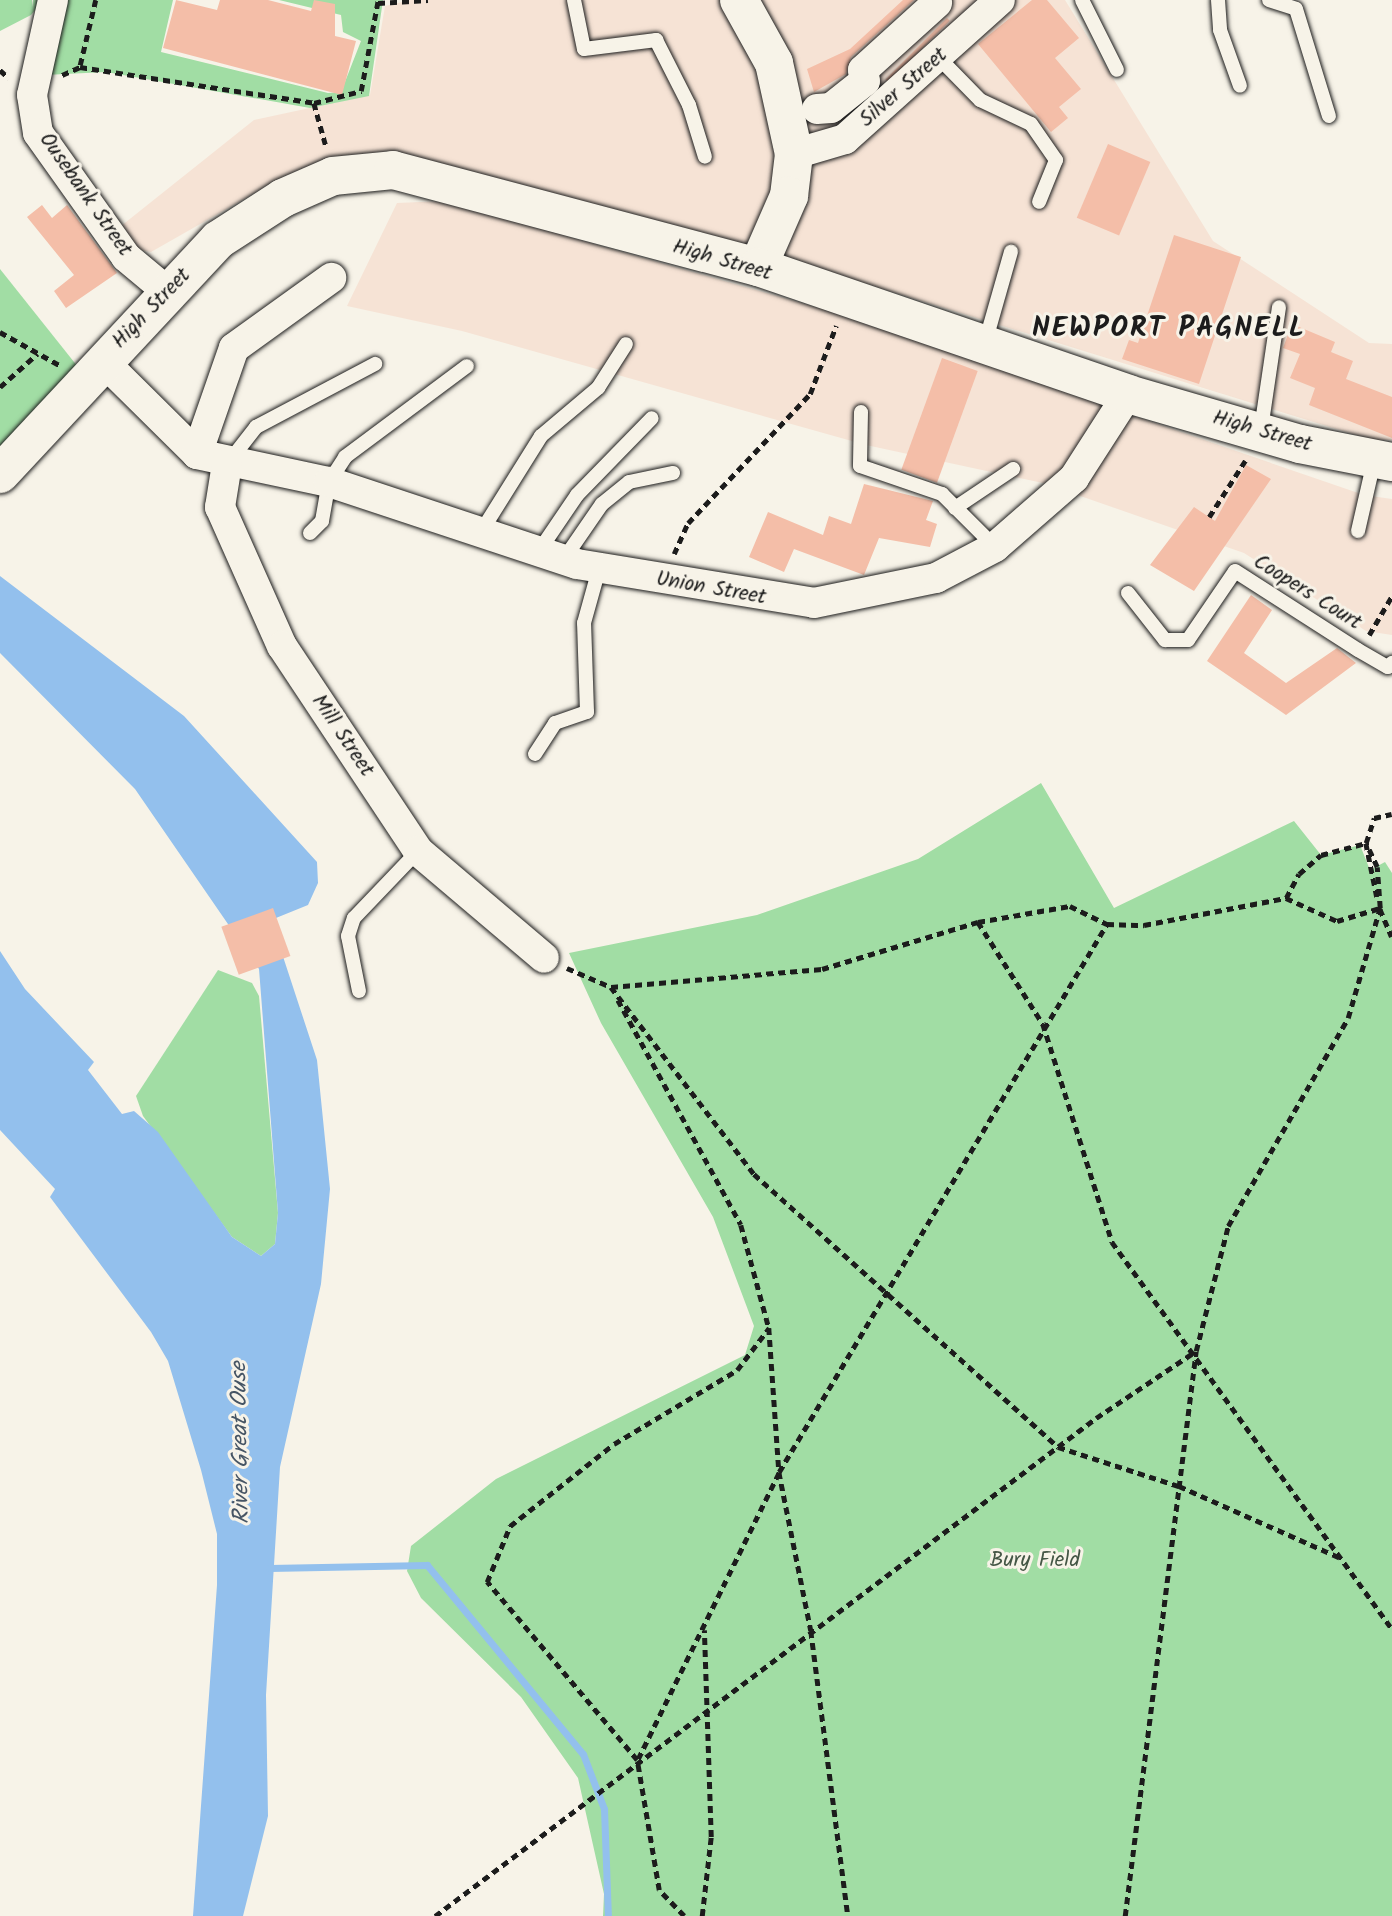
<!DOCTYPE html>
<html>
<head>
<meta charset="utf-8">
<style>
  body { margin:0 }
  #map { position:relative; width:1392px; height:1916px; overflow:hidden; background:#f7f3e8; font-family:Kalam,sans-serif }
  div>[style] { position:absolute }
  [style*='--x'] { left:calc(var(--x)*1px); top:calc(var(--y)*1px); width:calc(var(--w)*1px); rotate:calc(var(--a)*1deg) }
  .built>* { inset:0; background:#f6e3d5 }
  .green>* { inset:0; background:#a1dda4 }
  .water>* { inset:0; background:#93c0ed }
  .stream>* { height:7px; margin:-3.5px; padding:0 3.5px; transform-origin:3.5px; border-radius:3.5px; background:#93c0ed }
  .building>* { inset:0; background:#f4bea8; transform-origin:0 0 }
  .path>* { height:4.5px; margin-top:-2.25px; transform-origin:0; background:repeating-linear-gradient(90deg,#1c1c1c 0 7px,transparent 0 12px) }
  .roads { filter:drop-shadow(0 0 2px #1c1c1c) drop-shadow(0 0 2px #1c1c1c) }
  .lane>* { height:14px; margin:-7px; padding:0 7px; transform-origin:7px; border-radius:7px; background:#f7f3e8 }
  .street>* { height:30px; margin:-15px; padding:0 15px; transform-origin:15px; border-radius:15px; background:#f7f3e8 }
  .secondary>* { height:38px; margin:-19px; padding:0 19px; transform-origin:19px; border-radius:19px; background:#f7f3e8 }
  span { translate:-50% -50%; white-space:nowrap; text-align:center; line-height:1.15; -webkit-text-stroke:6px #f7f3e8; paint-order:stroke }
  .street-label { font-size:21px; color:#1c1c1c }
  .park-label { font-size:21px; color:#445645 }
  .water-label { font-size:23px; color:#465565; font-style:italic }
  .district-label { font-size:28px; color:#1c1c1c; font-weight:700; letter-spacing:2px }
</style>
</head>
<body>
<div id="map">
  <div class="built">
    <i style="clip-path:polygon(411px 0,1065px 0,1213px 241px,1369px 343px,1392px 344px,1392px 440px,1372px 440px,805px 265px,347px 158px,283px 177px,151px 252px,135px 249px,116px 230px,254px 120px,370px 95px,385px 6px)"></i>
    <i style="clip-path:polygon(443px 201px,823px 309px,1364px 495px,1392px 499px,1392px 635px,1366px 631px,1244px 553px,1043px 483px,866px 445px,462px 331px,347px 306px,397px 203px)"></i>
  </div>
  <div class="green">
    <i style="clip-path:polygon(0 0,32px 0,32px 7px,33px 0,44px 0,31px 15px,0 31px)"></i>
    <i style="clip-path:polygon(63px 0,173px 0,161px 52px,328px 93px,341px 92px,361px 41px,343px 32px,341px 15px,279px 0,383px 0,369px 96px,310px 108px,106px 72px,45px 75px)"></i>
    <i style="clip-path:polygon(0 269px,78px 367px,0 456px)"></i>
    <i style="clip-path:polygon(1041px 783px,1114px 908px,1294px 821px,1321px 855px,1360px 845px,1370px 870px,1385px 862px,1392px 873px,1392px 1916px,603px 1916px,604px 1894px,578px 1778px,521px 1697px,421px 1598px,407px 1571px,411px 1546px,496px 1479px,745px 1355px,754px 1326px,713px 1217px,601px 1023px,569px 953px,757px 915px,918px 859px)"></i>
    <i style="clip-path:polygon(218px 970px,252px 983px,259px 996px,278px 1213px,275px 1244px,261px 1256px,232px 1237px,143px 1116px,136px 1096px)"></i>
  </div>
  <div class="water">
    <i style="clip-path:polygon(0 576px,184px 716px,317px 862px,318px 883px,308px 905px,271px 920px,317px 1060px,330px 1189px,321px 1284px,280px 1467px,266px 1695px,268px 1816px,243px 1916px,193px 1916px,217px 1585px,217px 1534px,201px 1470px,168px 1361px,151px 1332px,50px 1197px,55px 1189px,0 1130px,0 951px,25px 989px,94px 1062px,88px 1070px,122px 1114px,134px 1111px,158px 1132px,232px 1237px,261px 1256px,275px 1244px,278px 1213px,259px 969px,135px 789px,0 653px)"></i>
  </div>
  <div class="stream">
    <i style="--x:269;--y:1568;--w:158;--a:-1.1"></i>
    <i style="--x:427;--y:1565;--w:245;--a:50.5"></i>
    <i style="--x:583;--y:1754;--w:59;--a:69.1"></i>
    <i style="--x:604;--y:1809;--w:107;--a:87.9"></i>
  </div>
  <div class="building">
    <i style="clip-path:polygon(176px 0,217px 10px,220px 0,268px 0,311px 11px,314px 0,335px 4px,335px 36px,356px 41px,342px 95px,163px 48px)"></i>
    <i style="clip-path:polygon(903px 0,914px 0,851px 57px,846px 74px,814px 92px,807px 69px,850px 49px)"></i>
    <i style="clip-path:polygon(1032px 0,1047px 0,1079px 38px,1055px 58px,1081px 89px,1059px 107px,1068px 118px,1051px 132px,978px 44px)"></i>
    <i style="left:947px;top:18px;width:4px;height:87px;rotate:45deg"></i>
    <i style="left:1108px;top:144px;width:46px;height:80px;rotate:23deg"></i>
    <i style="clip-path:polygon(42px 205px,52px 218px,67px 205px,117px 273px,66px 308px,54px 291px,74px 275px,27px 217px)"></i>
    <i style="clip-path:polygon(1174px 235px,1241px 257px,1199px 384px,1122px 359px,1129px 340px,1138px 343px)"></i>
    <i style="clip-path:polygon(1292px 324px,1335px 342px,1331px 352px,1353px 361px,1346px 379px,1392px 397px,1392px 438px,1309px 405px,1315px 388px,1290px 378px,1300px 354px,1283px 348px)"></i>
    <i style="left:942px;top:358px;width:38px;height:119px;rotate:20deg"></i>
    <i style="clip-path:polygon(1246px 465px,1271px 479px,1194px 591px,1150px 565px,1194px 507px,1215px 521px)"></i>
    <i style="clip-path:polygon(864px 484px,933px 501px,926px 520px,937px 524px,930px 547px,879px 538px,864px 575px,794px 549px,784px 572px,749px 557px,768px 512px,823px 535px,829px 516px,851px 524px)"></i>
    <i style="clip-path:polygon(1251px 595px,1272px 610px,1244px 653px,1286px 683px,1337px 648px,1356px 663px,1286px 715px,1207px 661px)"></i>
    <i style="left:273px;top:908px;width:51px;height:55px;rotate:70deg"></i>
  </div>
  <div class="path">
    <i style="--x:96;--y:0;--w:69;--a:103.4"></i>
    <i style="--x:80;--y:67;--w:237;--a:8.7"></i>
    <i style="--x:314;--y:103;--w:49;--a:-14.3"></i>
    <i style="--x:361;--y:91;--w:93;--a:-79.4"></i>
    <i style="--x:378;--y:3;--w:50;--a:-3.4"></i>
    <i style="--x:0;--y:70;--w:12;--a:42"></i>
    <i style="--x:62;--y:75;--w:20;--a:-24"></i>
    <i style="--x:314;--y:103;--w:45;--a:74.4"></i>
    <i style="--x:0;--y:332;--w:70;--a:29.1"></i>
    <i style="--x:0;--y:387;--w:50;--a:-41.7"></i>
    <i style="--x:1209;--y:517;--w:67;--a:-57.3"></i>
    <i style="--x:674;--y:554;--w:34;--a:-66"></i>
    <i style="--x:688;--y:523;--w:178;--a:-46.6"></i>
    <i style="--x:810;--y:394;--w:73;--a:-69.1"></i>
    <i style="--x:1369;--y:635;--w:45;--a:-59.5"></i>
    <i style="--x:1286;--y:898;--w:27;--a:-62"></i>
    <i style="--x:1299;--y:874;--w:29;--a:-41"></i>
    <i style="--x:1321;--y:855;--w:47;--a:-14.9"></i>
    <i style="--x:1366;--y:843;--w:55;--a:78.5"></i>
    <i style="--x:1380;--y:909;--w:30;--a:67"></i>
    <i style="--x:978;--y:922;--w:121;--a:57.5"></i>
    <i style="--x:1043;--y:1024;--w:229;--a:72.4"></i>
    <i style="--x:1112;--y:1242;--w:478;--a:54.1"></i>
    <i style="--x:567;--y:968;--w:48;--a:23.4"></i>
    <i style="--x:611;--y:987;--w:235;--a:52.6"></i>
    <i style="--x:754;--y:1174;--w:409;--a:41.9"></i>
    <i style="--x:1058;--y:1447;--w:127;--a:17.9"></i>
    <i style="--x:1179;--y:1486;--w:177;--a:24"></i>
    <i style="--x:611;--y:987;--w:212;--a:-4.9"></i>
    <i style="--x:822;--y:969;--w:163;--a:-16.8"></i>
    <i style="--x:978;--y:922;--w:93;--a:-9.9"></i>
    <i style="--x:1070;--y:906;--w:41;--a:25.9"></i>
    <i style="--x:1107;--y:924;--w:37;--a:2"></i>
    <i style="--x:1144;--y:925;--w:145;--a:-10.8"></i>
    <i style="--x:1286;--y:898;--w:56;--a:24.3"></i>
    <i style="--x:1337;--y:921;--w:45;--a:-16.8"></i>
    <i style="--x:618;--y:1000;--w:256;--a:61.3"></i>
    <i style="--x:741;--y:1225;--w:107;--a:74.8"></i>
    <i style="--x:769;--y:1328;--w:144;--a:86"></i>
    <i style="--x:779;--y:1472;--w:162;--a:78.6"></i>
    <i style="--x:811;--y:1631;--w:287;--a:82.6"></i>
    <i style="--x:638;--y:1759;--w:320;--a:-63.8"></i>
    <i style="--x:779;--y:1472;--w:639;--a:-59.1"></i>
    <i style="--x:435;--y:1916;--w:828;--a:-36.99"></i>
    <i style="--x:1096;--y:1418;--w:120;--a:-33.8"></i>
    <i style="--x:1196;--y:1351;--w:129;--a:-75.6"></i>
    <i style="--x:1228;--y:1226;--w:240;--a:-60"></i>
    <i style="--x:1348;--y:1018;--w:115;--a:-73.8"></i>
    <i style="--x:1380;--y:908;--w:41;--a:-94.2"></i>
    <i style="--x:1377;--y:867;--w:26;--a:-115"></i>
    <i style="--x:1366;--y:843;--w:26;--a:-72"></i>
    <i style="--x:1374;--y:818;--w:18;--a:-13"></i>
    <i style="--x:684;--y:1916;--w:36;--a:-134"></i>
    <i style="--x:659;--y:1890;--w:132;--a:-99.6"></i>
    <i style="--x:637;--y:1760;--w:233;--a:-130.1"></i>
    <i style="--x:487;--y:1582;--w:61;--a:-67.7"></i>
    <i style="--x:510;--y:1526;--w:132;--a:-38.3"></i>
    <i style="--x:614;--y:1444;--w:144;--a:-31"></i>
    <i style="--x:737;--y:1370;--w:53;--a:-52.7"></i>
    <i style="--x:702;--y:1916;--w:80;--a:-83.5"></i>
    <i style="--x:711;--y:1837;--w:207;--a:-91.9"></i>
    <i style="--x:1125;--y:1916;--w:569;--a:-82.84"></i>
  </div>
  <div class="roads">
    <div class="lane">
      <i style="--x:574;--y:0;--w:50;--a:78.5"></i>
      <i style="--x:584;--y:49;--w:73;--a:-7.1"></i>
      <i style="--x:656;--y:40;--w:73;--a:63.1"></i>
      <i style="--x:689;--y:105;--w:54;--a:72.9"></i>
      <i style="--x:1082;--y:0;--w:78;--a:63.4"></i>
      <i style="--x:1218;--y:0;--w:30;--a:86"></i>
      <i style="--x:1220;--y:30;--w:59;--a:70.3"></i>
      <i style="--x:1269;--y:0;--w:28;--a:18"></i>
      <i style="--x:1296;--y:9;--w:112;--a:72.9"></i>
      <i style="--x:939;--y:58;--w:59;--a:45.7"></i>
      <i style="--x:980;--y:100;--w:56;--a:25.2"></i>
      <i style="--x:1031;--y:124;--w:44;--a:55.2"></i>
      <i style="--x:1056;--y:160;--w:45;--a:112"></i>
      <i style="--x:985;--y:343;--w:95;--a:-74.1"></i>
      <i style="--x:861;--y:412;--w:54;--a:91.1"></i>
      <i style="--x:860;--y:466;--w:87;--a:18.9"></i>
      <i style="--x:942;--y:494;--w:75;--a:45"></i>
      <i style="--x:1261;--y:429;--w:123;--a:-81.6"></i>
      <i style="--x:228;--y:463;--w:46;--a:-52.1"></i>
      <i style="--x:256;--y:427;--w:135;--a:-27.9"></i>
      <i style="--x:955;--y:508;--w:70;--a:-33.9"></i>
      <i style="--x:1358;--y:531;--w:72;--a:-77.1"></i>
      <i style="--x:481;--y:532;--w:113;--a:-58"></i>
      <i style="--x:541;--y:436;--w:75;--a:-40.1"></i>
      <i style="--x:598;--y:388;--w:52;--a:-57.5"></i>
      <i style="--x:310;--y:533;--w:17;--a:-45"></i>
      <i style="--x:322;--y:521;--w:40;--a:-80"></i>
      <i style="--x:329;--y:482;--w:30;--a:-57"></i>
      <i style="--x:345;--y:457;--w:152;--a:-36.7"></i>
      <i style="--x:539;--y:551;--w:68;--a:-55.8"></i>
      <i style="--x:577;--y:495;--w:107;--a:-45.8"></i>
      <i style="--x:564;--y:559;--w:67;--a:-55.4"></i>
      <i style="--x:602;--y:504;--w:35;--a:-39"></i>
      <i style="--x:629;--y:482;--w:45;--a:-11.6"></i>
      <i style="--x:1128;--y:593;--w:60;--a:51.8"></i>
      <i style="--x:1165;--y:640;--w:23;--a:0"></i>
      <i style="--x:1188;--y:640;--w:83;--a:-55.7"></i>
      <i style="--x:1235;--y:571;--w:146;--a:32.7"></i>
      <i style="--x:1358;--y:650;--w:34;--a:30"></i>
      <i style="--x:1388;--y:667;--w:6;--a:-45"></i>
      <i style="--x:535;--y:754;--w:37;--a:-57"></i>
      <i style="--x:555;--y:723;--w:34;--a:-19"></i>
      <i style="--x:587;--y:712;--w:89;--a:-91.9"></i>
      <i style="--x:584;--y:623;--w:56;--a:-74.5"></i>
      <i style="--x:359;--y:991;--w:56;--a:-101.3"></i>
      <i style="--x:348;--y:936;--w:19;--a:-72"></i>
      <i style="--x:354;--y:918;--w:93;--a:-46.3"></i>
    </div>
    <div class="street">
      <i style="--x:53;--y:0;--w:97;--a:102.5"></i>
      <i style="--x:32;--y:95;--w:38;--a:81"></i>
      <i style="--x:38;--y:133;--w:152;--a:54.6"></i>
      <i style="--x:126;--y:257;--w:55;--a:39.8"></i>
      <i style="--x:817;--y:109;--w:14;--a:-4"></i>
      <i style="--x:831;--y:108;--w:43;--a:-38.5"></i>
      <i style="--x:865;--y:81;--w:11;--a:-100"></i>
      <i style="--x:863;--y:70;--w:100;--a:-42.2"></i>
      <i style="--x:794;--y:154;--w:53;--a:-16.4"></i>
      <i style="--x:845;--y:139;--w:208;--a:-41.9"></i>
      <i style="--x:103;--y:361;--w:132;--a:44.7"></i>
      <i style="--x:197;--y:454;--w:135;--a:12"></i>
      <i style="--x:329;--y:482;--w:261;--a:18.3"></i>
      <i style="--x:577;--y:564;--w:240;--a:9.3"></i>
      <i style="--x:814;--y:603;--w:125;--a:-11.6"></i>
      <i style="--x:936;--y:578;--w:67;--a:-27.7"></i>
      <i style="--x:995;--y:547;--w:105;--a:-41.1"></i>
      <i style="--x:1074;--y:478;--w:100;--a:-57.3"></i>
      <i style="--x:197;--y:454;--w:112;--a:-70.8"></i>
      <i style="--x:234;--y:348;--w:120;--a:-35.8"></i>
      <i style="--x:227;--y:464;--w:44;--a:99.2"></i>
      <i style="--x:220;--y:507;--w:152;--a:66"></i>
      <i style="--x:282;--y:646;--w:246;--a:56.4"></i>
      <i style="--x:418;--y:851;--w:165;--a:40.3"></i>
    </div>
    <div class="secondary">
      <i style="--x:739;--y:0;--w:72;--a:60.9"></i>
      <i style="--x:774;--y:63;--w:93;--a:77.6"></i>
      <i style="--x:794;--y:154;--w:42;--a:96.8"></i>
      <i style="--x:789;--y:196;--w:77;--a:113.6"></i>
      <i style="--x:0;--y:474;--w:320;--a:-47"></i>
      <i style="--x:218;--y:240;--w:77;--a:-32.9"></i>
      <i style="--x:283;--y:198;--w:55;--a:-23.7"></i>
      <i style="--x:333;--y:176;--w:60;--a:-5.7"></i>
      <i style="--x:393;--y:170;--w:378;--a:14.9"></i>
      <i style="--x:758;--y:267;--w:391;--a:18.9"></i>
      <i style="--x:1128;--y:394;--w:179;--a:16.2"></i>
      <i style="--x:1300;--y:444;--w:94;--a:11.1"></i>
    </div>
  </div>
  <div class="street-label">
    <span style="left:904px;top:88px;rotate:-41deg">Silver Street</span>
    <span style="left:85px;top:195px;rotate:55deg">Ousebank Street</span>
    <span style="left:722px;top:261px;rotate:16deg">High Street</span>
    <span style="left:152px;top:309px;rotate:-46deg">High Street</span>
    <span style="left:1262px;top:432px;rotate:16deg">High Street</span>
    <span style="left:711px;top:589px;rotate:10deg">Union Street</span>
    <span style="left:1307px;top:593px;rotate:32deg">Coopers Court</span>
    <span style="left:342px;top:736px;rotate:56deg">Mill Street</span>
  </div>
  <div class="park-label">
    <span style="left:1035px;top:1561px">Bury Field</span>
  </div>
  <div class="water-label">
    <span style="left:241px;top:1443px;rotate:-91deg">River Great Ouse</span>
  </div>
  <div class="district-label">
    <span style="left:1169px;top:329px">NEWPORT PAGNELL</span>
  </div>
</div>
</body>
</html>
